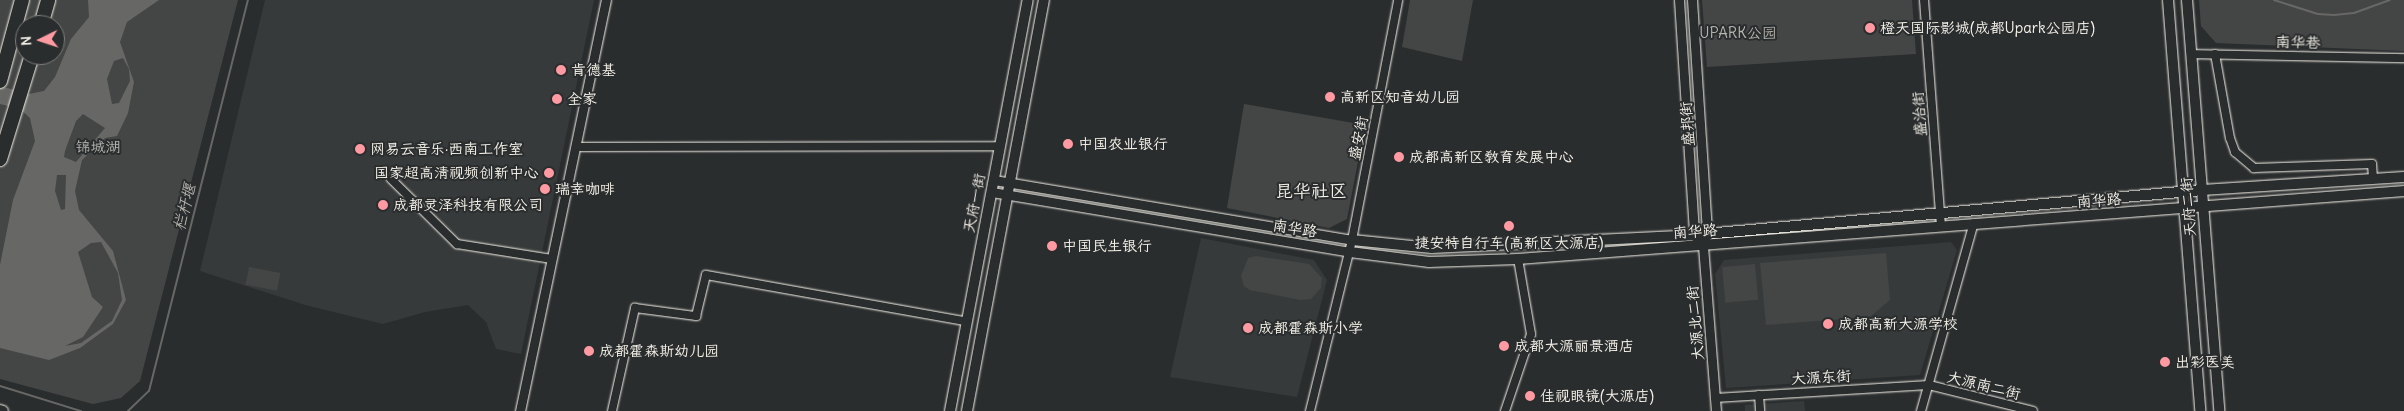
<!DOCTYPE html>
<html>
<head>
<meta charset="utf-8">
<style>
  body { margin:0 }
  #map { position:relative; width:2404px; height:411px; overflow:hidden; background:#2a2d2e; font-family:Delius,"LXGW WenKai TC",sans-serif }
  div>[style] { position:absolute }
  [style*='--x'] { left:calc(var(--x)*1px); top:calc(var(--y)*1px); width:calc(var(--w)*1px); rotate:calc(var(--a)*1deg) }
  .built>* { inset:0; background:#373a3a }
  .green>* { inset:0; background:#444645; transform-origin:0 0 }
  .water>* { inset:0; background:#676866 }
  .stream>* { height:2px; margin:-1px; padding:0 1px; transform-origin:1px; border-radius:1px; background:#676866 }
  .roads { filter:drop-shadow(0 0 1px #f4f1e8) drop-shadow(0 0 1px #f4f1e8) }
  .minor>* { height:8px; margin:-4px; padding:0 4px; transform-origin:4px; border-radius:4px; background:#2a2d2e }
  .tertiary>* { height:9px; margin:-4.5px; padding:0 4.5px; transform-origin:4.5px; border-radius:4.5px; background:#2a2d2e }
  .secondary>* { height:10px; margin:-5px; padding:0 5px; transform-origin:5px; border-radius:5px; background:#2a2d2e }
  .motorway>* { height:14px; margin:-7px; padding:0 7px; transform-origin:7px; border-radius:7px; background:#2a2d2e }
  .dots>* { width:14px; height:14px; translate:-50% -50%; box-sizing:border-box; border:2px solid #2a2d2e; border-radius:50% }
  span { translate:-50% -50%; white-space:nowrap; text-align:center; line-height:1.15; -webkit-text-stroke:4px #2a2d2e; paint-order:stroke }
  .poi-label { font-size:15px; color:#f4f1e8 }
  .left { translate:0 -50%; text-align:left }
  .right { translate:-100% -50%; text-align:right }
  .park-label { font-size:15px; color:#b6b5af }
  .street-label { font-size:15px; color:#f4f1e8 }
  .water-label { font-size:16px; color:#b5b3ae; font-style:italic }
  .quarter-label { font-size:18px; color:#f4f1e8 }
  .north { position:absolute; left:15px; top:15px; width:50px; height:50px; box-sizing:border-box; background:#2a2d2e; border:1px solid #7b7b78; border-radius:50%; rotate:266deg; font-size:14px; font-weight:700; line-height:20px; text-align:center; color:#f4f1e8 }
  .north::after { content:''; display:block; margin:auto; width:18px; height:22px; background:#ff9aa2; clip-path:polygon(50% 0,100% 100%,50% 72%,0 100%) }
</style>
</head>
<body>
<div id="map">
  <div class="built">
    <i style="clip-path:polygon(265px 0,594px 0,521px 354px,496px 349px,486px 322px,468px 305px,425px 312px,383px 324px,305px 305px,200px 271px)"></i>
    <i style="clip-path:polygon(1201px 238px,1314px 260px,1327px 280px,1297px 397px,1170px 377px)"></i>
    <i style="clip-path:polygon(1951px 242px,1957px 250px,1920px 375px,1726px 388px,1715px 274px,1724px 260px)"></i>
    <i style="clip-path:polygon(1804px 401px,1805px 411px,1745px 411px,1745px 405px)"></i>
  </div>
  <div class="green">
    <i style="clip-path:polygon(evenodd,0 0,238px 0,140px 381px,121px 398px,93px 404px,0 379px,0 0,25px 25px,55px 25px,55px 55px,25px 55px,25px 25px)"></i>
    <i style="clip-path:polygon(1410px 0,1473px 0,1462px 61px,1402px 47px)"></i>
    <i style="clip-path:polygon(1702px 0,1912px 0,1916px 54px,1707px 67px)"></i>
    <i style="clip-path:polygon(2199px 0,2404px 0,2404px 51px,2216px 43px,2201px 26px)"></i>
    <i style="clip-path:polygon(1244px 104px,1365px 125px,1347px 219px,1329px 228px,1227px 208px)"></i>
    <i style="clip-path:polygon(1886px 253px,1890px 300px,1870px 317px,1766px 325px,1760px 263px)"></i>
    <i style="clip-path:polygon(1256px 256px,1309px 264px,1322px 278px,1321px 288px,1311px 299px,1301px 300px,1250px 290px,1244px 286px,1241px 276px,1248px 258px)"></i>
    <i style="left:1755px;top:264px;width:36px;height:33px;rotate:85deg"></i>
    <i style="left:249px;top:267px;width:32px;height:18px;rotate:11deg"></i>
  </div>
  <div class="water">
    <i style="clip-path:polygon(evenodd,88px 0,159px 0,127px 22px,120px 42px,134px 82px,128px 113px,117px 136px,105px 138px,82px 160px,75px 191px,79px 210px,113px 251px,126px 300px,113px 324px,80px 348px,49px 360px,0 348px,0 265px,13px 200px,35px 141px,30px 118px,20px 109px,0 104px,0 86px,29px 94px,44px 91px,55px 77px,71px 39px,89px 17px,88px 0,123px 58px,129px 69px,130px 81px,119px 103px,112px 104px,107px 79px,114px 61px,123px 58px,88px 0,83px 114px,105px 128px,76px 162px,64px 157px,65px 151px,76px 121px,83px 114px,88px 0,57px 175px,66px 175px,65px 209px,61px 210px,55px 191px,57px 175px,88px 0,101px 242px,118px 273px,122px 300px,112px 321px,81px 343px,65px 346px,83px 337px,103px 307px,92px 297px,78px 252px,91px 243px,101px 242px)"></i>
  </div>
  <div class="stream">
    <i style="--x:2274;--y:0;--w:46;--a:17.7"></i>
    <i style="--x:2318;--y:14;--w:16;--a:4"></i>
    <i style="--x:2334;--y:15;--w:20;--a:-6"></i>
    <i style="--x:2354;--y:13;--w:38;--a:-20"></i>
    <i style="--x:0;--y:386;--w:85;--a:17.2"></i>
    <i style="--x:128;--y:411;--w:29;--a:-44"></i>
    <i style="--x:149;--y:391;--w:403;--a:-75.8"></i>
  </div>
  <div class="roads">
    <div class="minor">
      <i style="--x:1924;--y:0;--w:226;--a:85.7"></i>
      <i style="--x:2191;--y:54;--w:213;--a:1.1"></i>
      <i style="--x:2215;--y:54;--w:85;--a:79.9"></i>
      <i style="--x:2230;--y:138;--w:15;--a:70"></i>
      <i style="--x:2235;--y:152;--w:25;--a:40"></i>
      <i style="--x:2254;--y:168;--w:118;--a:-1.9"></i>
      <i style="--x:2372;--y:164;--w:15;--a:86"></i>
      <i style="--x:576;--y:147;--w:424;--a:-0.1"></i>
      <i style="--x:391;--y:179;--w:93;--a:44.6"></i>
      <i style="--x:457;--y:244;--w:96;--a:9"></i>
      <i style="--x:1759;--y:395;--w:16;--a:86"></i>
      <i style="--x:1715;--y:398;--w:214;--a:-3.5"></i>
      <i style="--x:1929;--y:385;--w:107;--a:14"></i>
      <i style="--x:612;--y:411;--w:106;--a:-77.4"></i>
      <i style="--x:635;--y:308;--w:62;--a:7.5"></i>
      <i style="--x:696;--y:316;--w:42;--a:-76.3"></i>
      <i style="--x:706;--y:275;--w:263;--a:10.1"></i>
      <i style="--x:1310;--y:411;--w:176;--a:-76.2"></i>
      <i style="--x:1352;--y:240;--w:244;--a:-79.1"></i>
      <i style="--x:1505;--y:411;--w:81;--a:-71.3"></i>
      <i style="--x:1531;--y:334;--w:76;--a:-99.8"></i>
      <i style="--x:1921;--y:411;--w:195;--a:-74.3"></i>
    </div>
    <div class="tertiary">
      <i style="--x:1679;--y:0;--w:235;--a:86.3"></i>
      <i style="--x:1694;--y:235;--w:14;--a:51"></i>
      <i style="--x:1703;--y:246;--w:166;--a:85.5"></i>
      <i style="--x:1692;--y:0;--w:233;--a:86.3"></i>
      <i style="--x:1707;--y:233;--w:14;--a:107"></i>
      <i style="--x:994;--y:180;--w:363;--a:9.5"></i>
      <i style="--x:992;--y:192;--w:363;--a:9.5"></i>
      <i style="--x:520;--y:411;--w:420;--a:-78.2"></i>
    </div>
    <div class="secondary">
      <i style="--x:2168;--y:0;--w:412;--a:85.5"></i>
      <i style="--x:2187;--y:0;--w:412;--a:85.5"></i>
      <i style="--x:1352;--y:240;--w:80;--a:5.7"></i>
      <i style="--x:1432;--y:248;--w:262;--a:-2.8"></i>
      <i style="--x:1694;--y:235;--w:510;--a:-5.06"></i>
      <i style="--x:2202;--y:190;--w:202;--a:-3.7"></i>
      <i style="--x:1350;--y:252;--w:80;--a:7.2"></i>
      <i style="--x:1429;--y:262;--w:89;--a:-1.9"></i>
      <i style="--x:1518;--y:259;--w:889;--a:-4.39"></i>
      <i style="--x:0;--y:410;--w:3;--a:18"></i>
      <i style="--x:950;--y:411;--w:418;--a:-79.3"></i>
      <i style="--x:967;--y:411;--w:418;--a:-79.4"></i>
    </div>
    <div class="motorway">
      <i style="--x:41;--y:25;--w:26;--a:-74"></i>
      <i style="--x:0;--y:81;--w:84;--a:-74.8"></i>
      <i style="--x:0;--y:159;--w:109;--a:-72.9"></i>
    </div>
  </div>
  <div class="dots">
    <i style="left:1870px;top:28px;background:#ff9aa2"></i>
    <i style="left:561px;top:70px;background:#ff9aa2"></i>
    <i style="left:1330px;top:97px;background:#ff9aa2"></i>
    <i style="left:557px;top:99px;background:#ff9aa2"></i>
    <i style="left:1068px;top:144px;background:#ff9aa2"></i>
    <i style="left:360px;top:149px;background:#ff9aa2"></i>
    <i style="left:1399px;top:157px;background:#ff9aa2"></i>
    <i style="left:549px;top:173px;background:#ff9aa2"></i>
    <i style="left:545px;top:189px;background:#ff9aa2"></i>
    <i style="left:383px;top:205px;background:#ff9aa2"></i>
    <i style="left:1509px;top:226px;background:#ff9aa2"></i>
    <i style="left:1052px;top:246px;background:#ff9aa2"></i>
    <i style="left:1828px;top:324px;background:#ff9aa2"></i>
    <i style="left:1248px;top:328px;background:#ff9aa2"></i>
    <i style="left:1504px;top:346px;background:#ff9aa2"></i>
    <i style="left:589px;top:351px;background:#ff9aa2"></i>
    <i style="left:2165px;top:362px;background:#ff9aa2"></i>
    <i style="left:1530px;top:396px;background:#ff9aa2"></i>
  </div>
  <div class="poi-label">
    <span class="left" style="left:1880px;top:28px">橙天国际影城(成都Upark公园店)</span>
    <span class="left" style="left:571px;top:70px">肯德基</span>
    <span class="left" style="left:1340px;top:97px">高新区知音幼儿园</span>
    <span class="left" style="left:567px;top:99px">全家</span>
    <span class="left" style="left:1078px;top:144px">中国农业银行</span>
    <span class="left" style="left:370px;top:149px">网易云音乐·西南工作室</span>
    <span class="left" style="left:1409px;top:157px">成都高新区教育发展中心</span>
    <span class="right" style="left:539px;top:173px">国家超高清视频创新中心</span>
    <span class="left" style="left:555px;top:189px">瑞幸咖啡</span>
    <span class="left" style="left:393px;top:205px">成都灵泽科技有限公司</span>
    <span style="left:1509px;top:243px">捷安特自行车(高新区大源店)</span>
    <span class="left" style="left:1062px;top:246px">中国民生银行</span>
    <span class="left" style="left:1838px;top:324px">成都高新大源学校</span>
    <span class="left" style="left:1258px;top:328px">成都霍森斯小学</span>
    <span class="left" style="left:1514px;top:346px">成都大源丽景酒店</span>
    <span class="left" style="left:599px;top:351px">成都霍森斯幼儿园</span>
    <span class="left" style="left:2175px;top:362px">出彩医美</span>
    <span class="left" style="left:1540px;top:396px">佳视眼镜(大源店)</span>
  </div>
  <div class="park-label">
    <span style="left:1738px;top:33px">UPARK公园</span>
    <span style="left:98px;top:147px">锦城湖</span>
  </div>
  <div class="street-label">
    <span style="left:2298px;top:42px;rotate:1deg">南华巷</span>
    <span style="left:1919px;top:114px;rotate:-94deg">盛治街</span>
    <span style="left:1687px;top:124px;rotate:-94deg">盛邦街</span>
    <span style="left:1358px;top:138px;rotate:-79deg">盛安街</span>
    <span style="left:2099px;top:200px;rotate:-4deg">南华路</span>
    <span style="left:974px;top:203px;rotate:-79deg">天府一街</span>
    <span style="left:2188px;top:207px;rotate:-94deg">天府二街</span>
    <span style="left:1295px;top:228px;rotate:9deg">南华路</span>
    <span style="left:1695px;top:231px;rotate:-4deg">南华路</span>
    <span style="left:1695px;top:323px;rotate:-95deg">大源北二街</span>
    <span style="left:1821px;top:377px;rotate:-3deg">大源东街</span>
    <span style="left:1984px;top:385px;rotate:14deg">大源南二街</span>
  </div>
  <div class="water-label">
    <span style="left:184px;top:207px;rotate:-76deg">栏杆堰</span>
  </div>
  <div class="quarter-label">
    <span style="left:1311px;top:191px">昆华社区</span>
  </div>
  <div class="north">N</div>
</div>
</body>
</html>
